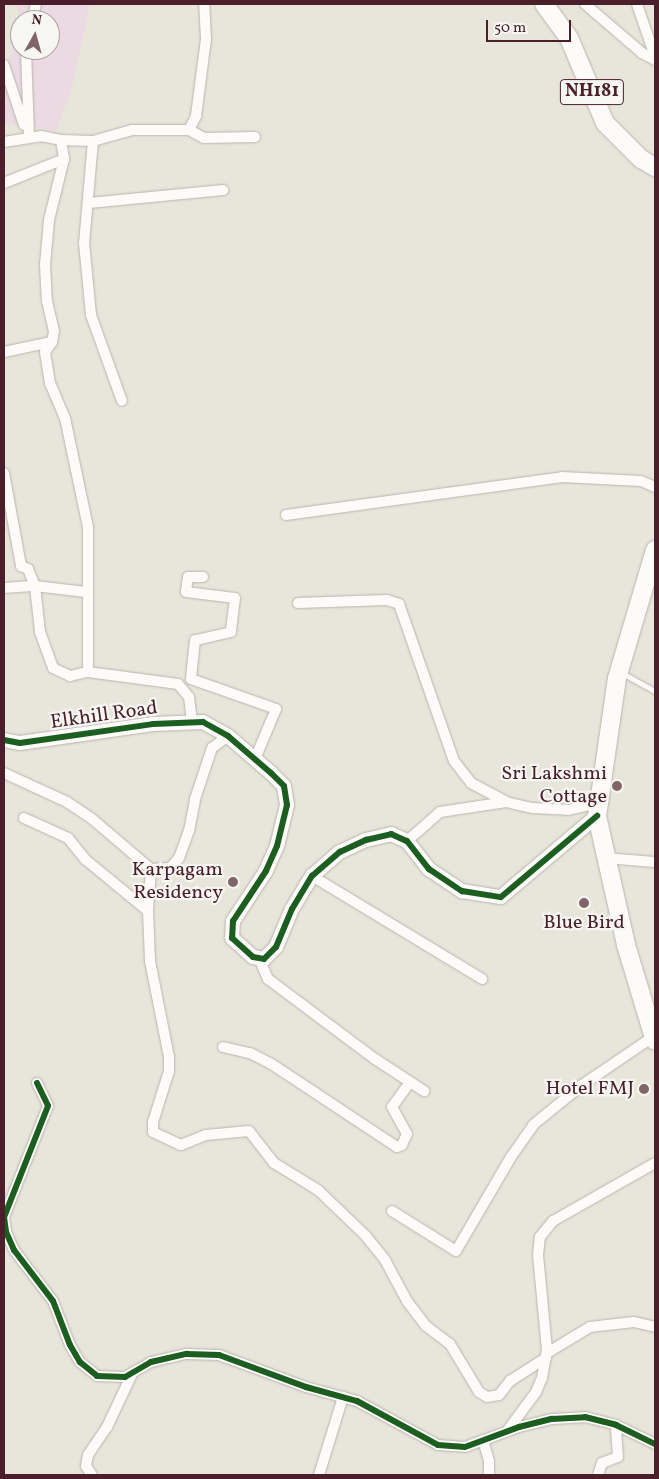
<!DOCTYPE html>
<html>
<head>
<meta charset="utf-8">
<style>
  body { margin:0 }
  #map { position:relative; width:659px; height:1479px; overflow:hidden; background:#e8e6da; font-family:Vollkorn,serif }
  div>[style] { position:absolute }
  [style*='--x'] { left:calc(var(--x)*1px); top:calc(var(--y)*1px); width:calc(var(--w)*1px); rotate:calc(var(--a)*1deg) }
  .built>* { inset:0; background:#ebdae2 }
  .roads { filter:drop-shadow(0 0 1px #b9b4ad) drop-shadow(0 0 1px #b9b4ad) }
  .lane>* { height:5px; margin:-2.5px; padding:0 2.5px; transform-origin:2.5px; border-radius:2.5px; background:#fcfbf9 }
  .street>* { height:10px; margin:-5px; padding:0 5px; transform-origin:5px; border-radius:5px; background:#fcfbf9 }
  .secondary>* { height:14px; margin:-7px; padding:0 7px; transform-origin:7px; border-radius:7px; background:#fcfbf9 }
  .highway>* { height:18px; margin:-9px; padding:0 9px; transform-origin:9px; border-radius:9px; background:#fcfbf9 }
  .cycleway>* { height:6px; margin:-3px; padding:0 3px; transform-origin:3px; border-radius:3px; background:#1b5e20 }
  .dots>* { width:14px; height:14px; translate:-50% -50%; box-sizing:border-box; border:2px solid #f6f6f2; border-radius:50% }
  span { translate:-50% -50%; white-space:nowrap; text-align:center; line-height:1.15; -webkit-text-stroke:4.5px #f6f6f2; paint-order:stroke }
  .shield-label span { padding:1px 4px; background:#f6f6f2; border:1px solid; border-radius:4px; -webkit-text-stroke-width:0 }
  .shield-label { font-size:19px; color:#4a1f2b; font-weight:700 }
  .street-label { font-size:20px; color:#4a1f2b }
  .poi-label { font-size:20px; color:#4a1f2b }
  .right { translate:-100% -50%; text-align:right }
  .frame { position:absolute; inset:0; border:5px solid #4a1f2b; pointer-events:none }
  .north { position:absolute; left:10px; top:10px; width:50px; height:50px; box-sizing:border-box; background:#f6f6f2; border:1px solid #b1a0a2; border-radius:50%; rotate:7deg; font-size:14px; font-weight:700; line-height:20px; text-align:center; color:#4a1f2b }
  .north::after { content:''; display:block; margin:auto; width:18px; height:22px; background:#816568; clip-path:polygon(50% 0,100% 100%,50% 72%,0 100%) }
  .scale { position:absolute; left:486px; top:20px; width:85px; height:22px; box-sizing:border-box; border:2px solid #4a1f2b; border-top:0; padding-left:6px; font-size:15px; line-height:18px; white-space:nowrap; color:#4a1f2b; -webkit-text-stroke:4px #f6f6f2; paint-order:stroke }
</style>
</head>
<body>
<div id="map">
  <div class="built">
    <i style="clip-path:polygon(evenodd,17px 4px,90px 4px,72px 87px,56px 131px,4px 123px,5px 77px,19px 20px,17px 4px,20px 20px,50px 20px,50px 50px,20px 50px,20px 20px)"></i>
  </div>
  <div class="roads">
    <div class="lane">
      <i style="--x:622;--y:673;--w:38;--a:29"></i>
    </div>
    <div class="street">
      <i style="--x:585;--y:4;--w:75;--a:40.7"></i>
      <i style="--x:642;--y:53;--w:15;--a:28"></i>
      <i style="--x:637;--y:4;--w:56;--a:71.2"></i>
      <i style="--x:32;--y:20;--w:16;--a:-76"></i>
      <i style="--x:26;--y:50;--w:88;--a:88"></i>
      <i style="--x:4;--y:65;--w:63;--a:71.6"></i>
      <i style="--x:189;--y:130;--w:17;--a:28"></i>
      <i style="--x:204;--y:138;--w:51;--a:-1.1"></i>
      <i style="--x:61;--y:140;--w:32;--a:2"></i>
      <i style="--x:93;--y:141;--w:41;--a:-15.8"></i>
      <i style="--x:132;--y:130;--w:57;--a:0"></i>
      <i style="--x:189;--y:130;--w:16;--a:-63"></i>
      <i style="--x:196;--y:116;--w:78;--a:-82.6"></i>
      <i style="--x:206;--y:39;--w:35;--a:-93"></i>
      <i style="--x:93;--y:141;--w:102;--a:95"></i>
      <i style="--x:84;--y:243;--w:72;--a:84.4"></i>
      <i style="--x:91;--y:315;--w:91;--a:70.2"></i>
      <i style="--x:4;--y:142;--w:37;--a:-9"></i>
      <i style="--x:41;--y:136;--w:20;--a:11"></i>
      <i style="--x:61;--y:140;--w:19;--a:81"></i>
      <i style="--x:64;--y:159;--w:63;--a:103.8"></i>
      <i style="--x:49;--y:220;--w:45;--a:95.1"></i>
      <i style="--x:45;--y:265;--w:36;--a:87"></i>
      <i style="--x:47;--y:301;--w:31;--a:77"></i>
      <i style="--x:54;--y:331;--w:11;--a:100"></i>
      <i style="--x:52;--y:342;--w:12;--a:125"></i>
      <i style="--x:45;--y:352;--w:31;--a:81"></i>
      <i style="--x:50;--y:383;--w:38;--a:67"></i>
      <i style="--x:65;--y:418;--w:111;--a:78.1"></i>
      <i style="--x:88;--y:527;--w:145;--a:90"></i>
      <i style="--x:88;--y:672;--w:91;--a:7.6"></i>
      <i style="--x:178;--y:684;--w:17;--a:50"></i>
      <i style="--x:189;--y:697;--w:26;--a:83"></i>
      <i style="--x:4;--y:183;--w:65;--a:-21.8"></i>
      <i style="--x:89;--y:203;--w:135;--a:-5.5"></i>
      <i style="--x:4;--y:352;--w:49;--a:-11.8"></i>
      <i style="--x:4;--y:473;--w:95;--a:79.6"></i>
      <i style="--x:21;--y:566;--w:8;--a:23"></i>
      <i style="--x:28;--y:569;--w:18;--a:68"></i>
      <i style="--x:35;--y:586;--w:46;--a:83.8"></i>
      <i style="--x:40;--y:632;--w:38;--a:70"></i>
      <i style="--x:53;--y:668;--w:19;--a:25"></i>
      <i style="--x:70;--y:676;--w:18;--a:-13"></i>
      <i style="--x:286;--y:515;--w:279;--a:-7.8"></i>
      <i style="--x:562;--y:477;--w:79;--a:2.9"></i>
      <i style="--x:641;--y:481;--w:15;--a:23"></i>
      <i style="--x:203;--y:577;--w:15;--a:180"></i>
      <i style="--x:188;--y:577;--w:15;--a:98"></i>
      <i style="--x:186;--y:592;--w:49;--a:7"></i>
      <i style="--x:235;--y:598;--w:34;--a:97"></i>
      <i style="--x:231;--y:632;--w:37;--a:167"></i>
      <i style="--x:195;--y:640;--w:39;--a:96"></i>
      <i style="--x:191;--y:679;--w:90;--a:19.4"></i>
      <i style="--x:276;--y:709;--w:54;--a:112.8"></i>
      <i style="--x:4;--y:588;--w:31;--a:-4"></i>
      <i style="--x:35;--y:586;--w:51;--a:6.7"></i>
      <i style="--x:298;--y:603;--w:89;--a:-1.9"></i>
      <i style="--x:387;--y:600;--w:13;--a:18"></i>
      <i style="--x:399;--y:604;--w:166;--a:70.7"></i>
      <i style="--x:454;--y:761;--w:28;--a:52"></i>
      <i style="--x:471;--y:783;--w:40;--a:28"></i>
      <i style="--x:506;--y:802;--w:28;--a:13"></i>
      <i style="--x:533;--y:808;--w:35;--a:3"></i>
      <i style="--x:568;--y:810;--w:32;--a:-13"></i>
      <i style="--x:4;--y:773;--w:69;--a:24.7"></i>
      <i style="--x:67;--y:802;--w:29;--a:34"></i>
      <i style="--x:91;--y:818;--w:79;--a:40.4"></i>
      <i style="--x:151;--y:869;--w:19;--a:-3"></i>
      <i style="--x:170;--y:868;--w:13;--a:-48"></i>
      <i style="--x:179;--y:858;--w:29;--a:-70"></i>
      <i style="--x:189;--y:831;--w:33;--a:-79"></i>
      <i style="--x:195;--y:799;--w:54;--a:-71.6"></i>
      <i style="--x:212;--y:748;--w:20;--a:-37"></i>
      <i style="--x:24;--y:818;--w:48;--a:24.4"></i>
      <i style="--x:68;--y:838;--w:28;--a:51"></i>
      <i style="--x:86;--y:860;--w:80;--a:39.4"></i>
      <i style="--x:407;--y:841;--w:44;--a:-41.3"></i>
      <i style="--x:440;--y:812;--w:67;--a:-8.6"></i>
      <i style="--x:605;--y:858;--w:50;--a:4.6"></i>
      <i style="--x:151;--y:869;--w:42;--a:94.1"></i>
      <i style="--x:148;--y:911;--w:50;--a:87.7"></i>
      <i style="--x:150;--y:961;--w:98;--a:78.8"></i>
      <i style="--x:169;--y:1057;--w:14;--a:90"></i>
      <i style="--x:169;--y:1071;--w:53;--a:107.4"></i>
      <i style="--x:153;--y:1122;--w:10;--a:90"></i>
      <i style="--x:153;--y:1132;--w:31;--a:25"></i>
      <i style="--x:181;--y:1145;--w:27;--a:-22"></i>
      <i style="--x:206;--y:1135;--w:43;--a:-5.3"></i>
      <i style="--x:249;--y:1131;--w:41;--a:52"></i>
      <i style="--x:274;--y:1163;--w:52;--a:31.5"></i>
      <i style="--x:318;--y:1190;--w:65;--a:43.8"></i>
      <i style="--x:365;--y:1235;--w:32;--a:51"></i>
      <i style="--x:385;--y:1260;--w:47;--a:61.8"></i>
      <i style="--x:407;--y:1301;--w:31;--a:53"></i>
      <i style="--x:426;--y:1326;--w:30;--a:37"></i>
      <i style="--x:450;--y:1344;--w:56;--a:58.9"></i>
      <i style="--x:479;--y:1392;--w:9;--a:32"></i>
      <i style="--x:487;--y:1397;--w:12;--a:-9"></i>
      <i style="--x:499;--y:1395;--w:18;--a:-52"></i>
      <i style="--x:510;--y:1381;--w:43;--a:-32.6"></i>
      <i style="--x:312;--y:876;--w:199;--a:31.2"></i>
      <i style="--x:259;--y:958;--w:23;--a:67"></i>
      <i style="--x:268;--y:979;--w:134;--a:36.8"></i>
      <i style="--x:375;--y:1059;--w:59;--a:33.1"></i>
      <i style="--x:223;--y:1047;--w:28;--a:13"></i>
      <i style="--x:250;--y:1053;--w:22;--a:27"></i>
      <i style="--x:270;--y:1063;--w:152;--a:33.5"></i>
      <i style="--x:397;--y:1147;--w:5;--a:-22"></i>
      <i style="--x:402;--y:1145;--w:12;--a:-66"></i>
      <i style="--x:407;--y:1134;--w:31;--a:-119"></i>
      <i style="--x:392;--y:1107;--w:31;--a:-54"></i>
      <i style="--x:37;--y:1083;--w:25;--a:64"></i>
      <i style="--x:48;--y:1106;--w:119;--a:111.6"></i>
      <i style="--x:4;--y:1217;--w:15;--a:82"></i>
      <i style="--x:6;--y:1232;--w:20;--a:66"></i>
      <i style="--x:14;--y:1250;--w:64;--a:52.6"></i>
      <i style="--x:53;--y:1301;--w:47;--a:68.9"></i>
      <i style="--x:70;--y:1345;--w:20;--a:60"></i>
      <i style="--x:80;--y:1362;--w:22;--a:39"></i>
      <i style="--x:97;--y:1376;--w:28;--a:2"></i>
      <i style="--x:125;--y:1377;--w:30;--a:-30"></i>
      <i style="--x:151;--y:1362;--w:37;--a:-13"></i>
      <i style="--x:187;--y:1354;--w:32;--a:2"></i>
      <i style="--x:219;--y:1355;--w:93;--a:20.2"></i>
      <i style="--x:306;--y:1387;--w:53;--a:15.4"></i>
      <i style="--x:357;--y:1401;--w:92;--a:28.5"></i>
      <i style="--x:438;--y:1445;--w:27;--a:4"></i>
      <i style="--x:465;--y:1447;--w:58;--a:-20.3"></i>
      <i style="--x:519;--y:1427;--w:34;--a:-14"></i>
      <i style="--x:552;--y:1419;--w:33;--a:-3"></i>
      <i style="--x:585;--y:1417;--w:32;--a:14"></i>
      <i style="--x:616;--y:1425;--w:43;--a:26"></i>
      <i style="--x:392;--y:1211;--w:75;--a:32"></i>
      <i style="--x:456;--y:1251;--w:109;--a:-59.7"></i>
      <i style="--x:511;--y:1157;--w:39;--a:-55"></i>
      <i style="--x:533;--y:1125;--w:63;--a:-39.2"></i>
      <i style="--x:582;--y:1085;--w:87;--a:-34.2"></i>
      <i style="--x:547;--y:1353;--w:50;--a:-31.2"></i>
      <i style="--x:590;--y:1327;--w:44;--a:-6.5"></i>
      <i style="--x:634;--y:1322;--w:22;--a:13"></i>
      <i style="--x:508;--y:1430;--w:47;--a:-53.6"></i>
      <i style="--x:536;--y:1392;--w:15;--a:-67"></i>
      <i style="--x:542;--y:1378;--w:28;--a:-80"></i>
      <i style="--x:547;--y:1350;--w:95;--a:-95.4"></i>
      <i style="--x:538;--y:1255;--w:18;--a:-84"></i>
      <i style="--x:540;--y:1237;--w:21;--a:-51"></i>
      <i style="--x:553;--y:1221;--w:117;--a:-29.6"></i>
      <i style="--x:483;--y:1440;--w:22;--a:74"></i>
      <i style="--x:489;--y:1461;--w:14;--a:90"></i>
      <i style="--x:92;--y:1475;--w:11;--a:-124"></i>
      <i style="--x:86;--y:1466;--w:11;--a:-80"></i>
      <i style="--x:88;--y:1455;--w:34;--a:-56"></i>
      <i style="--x:107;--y:1427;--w:59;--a:-64.7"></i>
      <i style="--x:319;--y:1475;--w:82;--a:-72.9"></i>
      <i style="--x:598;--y:1475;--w:13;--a:-72"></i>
      <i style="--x:602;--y:1463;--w:17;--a:-21"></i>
      <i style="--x:618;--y:1457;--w:32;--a:-94"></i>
    </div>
    <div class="secondary">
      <i style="--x:4;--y:740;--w:16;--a:11"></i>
      <i style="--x:20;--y:743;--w:134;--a:-8.1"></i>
      <i style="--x:153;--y:724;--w:50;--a:-2.3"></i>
      <i style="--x:203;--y:722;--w:29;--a:29"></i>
      <i style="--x:228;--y:736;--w:57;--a:40.7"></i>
      <i style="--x:271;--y:773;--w:18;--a:45"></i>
      <i style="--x:284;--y:786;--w:19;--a:81"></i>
      <i style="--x:287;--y:805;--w:42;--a:103.7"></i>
      <i style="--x:277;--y:846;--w:27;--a:114"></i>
      <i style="--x:266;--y:871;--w:60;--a:123.4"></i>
      <i style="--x:233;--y:921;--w:17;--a:93"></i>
      <i style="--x:232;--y:938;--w:28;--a:42"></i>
      <i style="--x:253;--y:957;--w:11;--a:10"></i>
      <i style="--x:264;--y:959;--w:17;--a:-45"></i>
      <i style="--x:276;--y:947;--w:41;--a:-67.2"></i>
      <i style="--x:292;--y:909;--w:39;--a:-59"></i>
      <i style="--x:312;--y:876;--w:37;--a:-41"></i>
      <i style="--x:340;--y:852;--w:29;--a:-25"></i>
      <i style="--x:366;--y:840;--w:26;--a:-13"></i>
      <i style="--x:391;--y:834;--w:17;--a:24"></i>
      <i style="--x:407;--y:841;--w:36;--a:52"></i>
      <i style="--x:429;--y:869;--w:40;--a:34"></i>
      <i style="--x:462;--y:891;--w:39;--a:9"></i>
      <i style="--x:501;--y:897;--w:126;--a:-40.2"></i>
    </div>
    <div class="highway">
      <i style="--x:544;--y:4;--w:42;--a:53.7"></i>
      <i style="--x:569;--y:38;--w:92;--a:67"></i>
      <i style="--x:605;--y:123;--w:51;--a:45"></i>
      <i style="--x:641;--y:159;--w:16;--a:30"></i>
      <i style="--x:655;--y:550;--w:134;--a:106.5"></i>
      <i style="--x:617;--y:678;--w:139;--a:98.2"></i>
      <i style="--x:597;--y:816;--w:132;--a:77.3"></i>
      <i style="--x:626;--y:945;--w:100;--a:73.2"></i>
    </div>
  </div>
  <div class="cycleway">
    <i style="--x:4;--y:740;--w:16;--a:11"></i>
    <i style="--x:20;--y:743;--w:134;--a:-8.1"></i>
    <i style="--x:153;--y:724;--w:50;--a:-2.3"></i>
    <i style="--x:203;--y:722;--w:29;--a:29"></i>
    <i style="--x:228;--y:736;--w:57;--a:40.7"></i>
    <i style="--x:271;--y:773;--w:18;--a:45"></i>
    <i style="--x:284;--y:786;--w:19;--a:81"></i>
    <i style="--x:287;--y:805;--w:42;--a:103.7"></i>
    <i style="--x:277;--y:846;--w:27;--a:114"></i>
    <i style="--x:266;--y:871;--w:60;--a:123.4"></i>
    <i style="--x:233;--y:921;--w:17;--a:93"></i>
    <i style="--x:232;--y:938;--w:28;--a:42"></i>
    <i style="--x:253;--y:957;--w:11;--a:10"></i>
    <i style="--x:264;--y:959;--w:17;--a:-45"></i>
    <i style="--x:276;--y:947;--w:41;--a:-67.2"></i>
    <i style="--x:292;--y:909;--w:39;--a:-59"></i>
    <i style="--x:312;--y:876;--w:37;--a:-41"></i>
    <i style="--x:340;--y:852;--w:29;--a:-25"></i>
    <i style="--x:366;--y:840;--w:26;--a:-13"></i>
    <i style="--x:391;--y:834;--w:17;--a:24"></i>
    <i style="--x:407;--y:841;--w:36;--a:52"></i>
    <i style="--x:429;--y:869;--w:40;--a:34"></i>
    <i style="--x:462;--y:891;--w:39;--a:9"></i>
    <i style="--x:501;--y:897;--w:126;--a:-40.2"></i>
    <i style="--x:37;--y:1083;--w:25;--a:64"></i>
    <i style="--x:48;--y:1106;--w:119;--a:111.6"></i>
    <i style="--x:4;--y:1217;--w:15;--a:82"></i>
    <i style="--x:6;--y:1232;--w:20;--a:66"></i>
    <i style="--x:14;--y:1250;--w:64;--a:52.6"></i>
    <i style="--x:53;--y:1301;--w:47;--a:68.9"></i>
    <i style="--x:70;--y:1345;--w:20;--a:60"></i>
    <i style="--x:80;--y:1362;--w:22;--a:39"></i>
    <i style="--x:97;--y:1376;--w:28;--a:2"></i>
    <i style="--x:125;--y:1377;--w:30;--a:-30"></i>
    <i style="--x:151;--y:1362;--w:37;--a:-13"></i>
    <i style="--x:187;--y:1354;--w:32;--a:2"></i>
    <i style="--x:219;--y:1355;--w:93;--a:20.2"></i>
    <i style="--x:306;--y:1387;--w:53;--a:15.4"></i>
    <i style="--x:357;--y:1401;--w:92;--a:28.5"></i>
    <i style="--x:438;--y:1445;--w:27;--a:4"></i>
    <i style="--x:465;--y:1447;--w:58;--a:-20.3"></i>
    <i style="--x:519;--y:1427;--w:34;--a:-14"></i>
    <i style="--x:552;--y:1419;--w:33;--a:-3"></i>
    <i style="--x:585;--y:1417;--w:32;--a:14"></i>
    <i style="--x:616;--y:1425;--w:43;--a:26"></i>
  </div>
  <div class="dots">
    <i style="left:617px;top:786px;background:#816568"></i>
    <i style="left:233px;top:882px;background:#816568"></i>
    <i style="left:584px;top:903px;background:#816568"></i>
    <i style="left:644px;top:1089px;background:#816568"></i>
  </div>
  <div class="shield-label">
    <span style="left:592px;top:92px">NH181</span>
  </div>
  <div class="street-label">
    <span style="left:104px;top:716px;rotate:-8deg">Elkhill Road</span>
  </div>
  <div class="poi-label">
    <span class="right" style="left:607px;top:786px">Sri Lakshmi<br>Cottage</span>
    <span class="right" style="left:223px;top:882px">Karpagam<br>Residency</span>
    <span style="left:584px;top:923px">Blue Bird</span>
    <span class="right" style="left:634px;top:1089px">Hotel FMJ</span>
  </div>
  <div class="frame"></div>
  <div class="north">N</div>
  <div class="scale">50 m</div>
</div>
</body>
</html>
